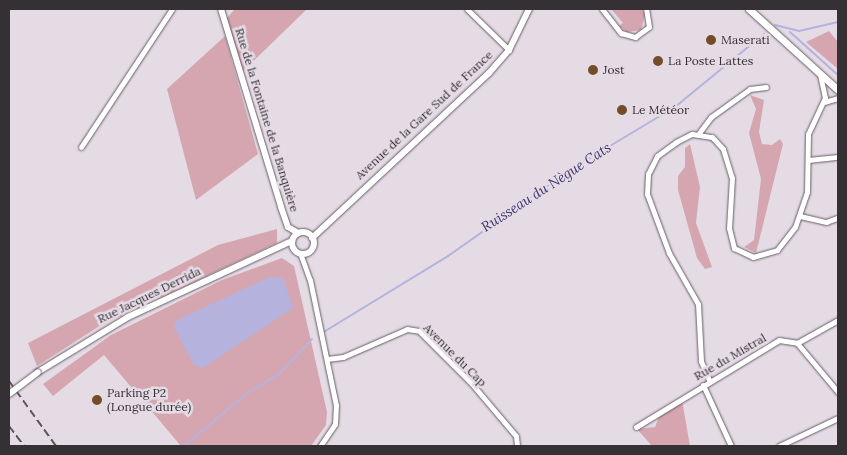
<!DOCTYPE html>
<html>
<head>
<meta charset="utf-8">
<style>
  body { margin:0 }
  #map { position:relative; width:847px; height:455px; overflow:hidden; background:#e5dbe5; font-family:Lora,serif }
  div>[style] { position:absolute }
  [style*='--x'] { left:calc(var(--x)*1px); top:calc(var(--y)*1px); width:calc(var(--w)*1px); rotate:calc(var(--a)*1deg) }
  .green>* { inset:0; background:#d6a6b0 }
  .water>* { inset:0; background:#b5b3de }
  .stream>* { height:2px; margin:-1px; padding:0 1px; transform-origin:1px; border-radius:1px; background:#b5b3de }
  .roads { filter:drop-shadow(0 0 1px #665d66) drop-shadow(0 0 1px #665d66) }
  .minor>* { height:5px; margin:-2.5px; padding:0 2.5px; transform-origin:2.5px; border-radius:2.5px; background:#fff }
  .tertiary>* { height:6px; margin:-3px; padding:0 3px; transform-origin:3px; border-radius:3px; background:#fff }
  .tertiary>.ring { margin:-3px; padding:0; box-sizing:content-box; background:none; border:6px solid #fff; border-radius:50% }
  .secondary>* { height:7px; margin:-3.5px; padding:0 3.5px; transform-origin:3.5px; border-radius:3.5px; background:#fff }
  .rail>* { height:2px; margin-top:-1px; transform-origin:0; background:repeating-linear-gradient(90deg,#595459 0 8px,transparent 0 12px) }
  .bridges { filter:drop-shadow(0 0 1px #665d66) drop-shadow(0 0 1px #665d66) }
  .tertiary-bridge>* { height:6px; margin:-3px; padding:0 3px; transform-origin:3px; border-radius:3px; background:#fff }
  .dots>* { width:14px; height:14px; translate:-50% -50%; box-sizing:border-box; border:2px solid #e5dbe5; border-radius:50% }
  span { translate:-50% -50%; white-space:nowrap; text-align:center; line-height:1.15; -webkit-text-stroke:5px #e5dbe5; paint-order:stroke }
  .poi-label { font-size:12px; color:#343034 }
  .left { translate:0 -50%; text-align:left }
  .street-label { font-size:12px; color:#343034 }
  .water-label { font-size:14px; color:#3f386f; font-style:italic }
  .frame { position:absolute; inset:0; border:10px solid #343034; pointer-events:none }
</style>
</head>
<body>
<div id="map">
  <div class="green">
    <i style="clip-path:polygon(235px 9px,307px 9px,241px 73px,226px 19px)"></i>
    <i style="clip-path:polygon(611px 9px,642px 9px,645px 15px,641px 30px,627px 32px,619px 26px,623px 23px)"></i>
    <i style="clip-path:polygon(829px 31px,838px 42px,838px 69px,806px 42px)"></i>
    <i style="clip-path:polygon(225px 36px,258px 154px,196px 200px,167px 89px)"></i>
    <i style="clip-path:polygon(750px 95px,764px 100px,759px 132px,762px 144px,772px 145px,780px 139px,783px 144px,756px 253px,744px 247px,754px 240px,761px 179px,749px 133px,756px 109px)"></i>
    <i style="clip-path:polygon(690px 144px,700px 187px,696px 223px,712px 267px,705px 269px,697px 258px,678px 190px,678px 176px,685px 167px,685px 148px)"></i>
    <i style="clip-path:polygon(277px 229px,277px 243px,98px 327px,37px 366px,28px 343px,218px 245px)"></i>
    <i style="clip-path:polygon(282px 258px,294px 266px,327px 412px,326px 425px,311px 446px,181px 446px,104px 355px,53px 396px,43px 384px,111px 335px,222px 280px)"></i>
    <i style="clip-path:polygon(682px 400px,690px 446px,652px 446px,637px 429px,655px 427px,660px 414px)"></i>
  </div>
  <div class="water">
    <i style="clip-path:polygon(270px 277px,283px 278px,293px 308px,203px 368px,193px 364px,174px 327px,177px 320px)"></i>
  </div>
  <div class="stream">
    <i style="--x:775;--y:25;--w:25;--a:14"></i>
    <i style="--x:799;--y:31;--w:40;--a:-13"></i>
    <i style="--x:790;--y:32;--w:64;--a:41.9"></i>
    <i style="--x:322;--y:333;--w:148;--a:-31.4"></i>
    <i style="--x:448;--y:256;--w:155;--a:-35"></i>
    <i style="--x:575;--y:167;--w:117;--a:-31"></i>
    <i style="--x:675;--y:107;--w:115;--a:-39.4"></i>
    <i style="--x:184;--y:446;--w:80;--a:-39.9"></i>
    <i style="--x:245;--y:395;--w:40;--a:-32"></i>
    <i style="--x:279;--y:374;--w:48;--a:-46.7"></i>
  </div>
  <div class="roads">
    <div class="minor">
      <i style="--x:467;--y:9;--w:59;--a:44.3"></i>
      <i style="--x:602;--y:9;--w:31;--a:52"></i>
      <i style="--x:621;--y:33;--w:15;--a:16"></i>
      <i style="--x:635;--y:37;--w:17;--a:-36"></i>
      <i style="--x:649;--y:27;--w:18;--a:-99"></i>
      <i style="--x:824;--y:102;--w:15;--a:-16"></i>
      <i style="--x:699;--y:133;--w:20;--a:-53"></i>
      <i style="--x:711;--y:117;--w:48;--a:-35.7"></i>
      <i style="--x:750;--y:89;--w:16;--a:-7"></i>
      <i style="--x:81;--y:147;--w:165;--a:-56.6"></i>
      <i style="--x:808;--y:160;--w:30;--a:-6"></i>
      <i style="--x:800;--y:216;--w:27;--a:13"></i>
      <i style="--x:826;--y:222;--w:12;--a:-20"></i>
      <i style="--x:300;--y:253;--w:29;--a:70"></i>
      <i style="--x:310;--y:280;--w:128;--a:78.3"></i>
      <i style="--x:336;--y:405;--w:19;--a:93"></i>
      <i style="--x:335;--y:424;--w:27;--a:124"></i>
      <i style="--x:797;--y:343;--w:64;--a:50.1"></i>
      <i style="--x:327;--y:359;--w:16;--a:-7"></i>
      <i style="--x:343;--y:357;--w:70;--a:-23.6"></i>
      <i style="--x:407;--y:329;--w:12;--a:9"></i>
      <i style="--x:419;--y:331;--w:75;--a:45"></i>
      <i style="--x:472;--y:384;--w:68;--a:49.8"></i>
      <i style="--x:516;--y:436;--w:10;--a:84"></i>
      <i style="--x:709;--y:380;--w:21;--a:-113"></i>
      <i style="--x:701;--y:361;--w:57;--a:-93"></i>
      <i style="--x:698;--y:304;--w:59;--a:-119.6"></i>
      <i style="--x:669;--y:253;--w:63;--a:-110.4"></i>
      <i style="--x:647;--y:194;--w:20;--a:-87"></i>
      <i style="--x:648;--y:174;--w:20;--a:-63"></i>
      <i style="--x:657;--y:156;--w:24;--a:-36"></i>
      <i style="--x:676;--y:142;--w:18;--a:-27"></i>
      <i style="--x:692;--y:134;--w:20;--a:9"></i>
      <i style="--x:712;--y:137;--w:16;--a:47"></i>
      <i style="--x:723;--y:149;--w:30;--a:73"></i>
      <i style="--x:732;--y:178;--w:50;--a:93.4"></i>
      <i style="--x:729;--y:228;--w:21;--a:76"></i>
      <i style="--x:734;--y:248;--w:21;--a:25"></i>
      <i style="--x:753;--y:257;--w:25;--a:-16"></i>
      <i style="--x:777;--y:250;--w:29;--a:-52"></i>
      <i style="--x:795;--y:227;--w:37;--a:-71"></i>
      <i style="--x:807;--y:192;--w:58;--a:-89"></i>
      <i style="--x:808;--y:134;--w:40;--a:-65"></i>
      <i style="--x:825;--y:98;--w:24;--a:-102"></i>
      <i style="--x:703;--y:385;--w:67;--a:65.3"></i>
      <i style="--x:636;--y:427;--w:167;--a:-31.3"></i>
      <i style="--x:779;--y:340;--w:18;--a:9"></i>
      <i style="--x:797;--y:343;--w:47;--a:-29.3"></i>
      <i style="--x:779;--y:446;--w:65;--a:-25.4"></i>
    </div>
    <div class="tertiary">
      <i style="--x:221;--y:9;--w:207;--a:73.1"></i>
      <i style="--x:281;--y:207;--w:21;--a:71"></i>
      <i style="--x:288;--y:227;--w:12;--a:31"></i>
      <i class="ring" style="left:292px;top:232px;width:16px;height:16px"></i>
      <i style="--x:312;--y:238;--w:242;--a:-43"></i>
      <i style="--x:489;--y:73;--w:30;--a:-49"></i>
      <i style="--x:509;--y:50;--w:46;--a:-64"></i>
      <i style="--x:38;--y:372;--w:105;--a:-31.4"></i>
      <i style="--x:128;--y:317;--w:181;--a:-24.9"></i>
    </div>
    <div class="secondary">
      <i style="--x:749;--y:9;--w:120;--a:42.3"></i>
    </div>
  </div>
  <div class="rail">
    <i style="--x:9;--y:381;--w:80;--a:54.1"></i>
    <i style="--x:9;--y:426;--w:25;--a:53"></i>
  </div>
  <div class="bridges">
    <div class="tertiary-bridge">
      <i style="--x:9;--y:394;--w:36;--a:-37"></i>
    </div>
  </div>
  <div class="dots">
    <i style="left:711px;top:40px;background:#734d29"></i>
    <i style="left:658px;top:61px;background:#734d29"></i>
    <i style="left:593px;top:70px;background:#734d29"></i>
    <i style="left:622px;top:110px;background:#734d29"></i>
    <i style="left:97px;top:400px;background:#734d29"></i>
  </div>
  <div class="poi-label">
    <span class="left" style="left:721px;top:40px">Maserati</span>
    <span class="left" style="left:668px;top:61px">La Poste Lattes</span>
    <span class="left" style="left:603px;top:70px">Jost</span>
    <span class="left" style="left:632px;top:110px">Le Météor</span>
    <span class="left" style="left:107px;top:400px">Parking P2<br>(Longue durée)</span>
  </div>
  <div class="street-label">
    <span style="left:424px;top:115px;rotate:-43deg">Avenue de la Gare Sud de France</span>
    <span style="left:267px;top:120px;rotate:73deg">Rue de la Fontaine de la Banquière</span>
    <span style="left:149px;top:295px;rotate:-26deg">Rue Jacques Derrida</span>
    <span style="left:455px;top:355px;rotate:45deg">Avenue du Cap</span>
    <span style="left:730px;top:357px;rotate:-30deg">Rue du Mistral</span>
  </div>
  <div class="water-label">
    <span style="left:546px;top:187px;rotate:-33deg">Ruisseau du Nègue Cats</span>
  </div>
  <div class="frame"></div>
</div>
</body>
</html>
